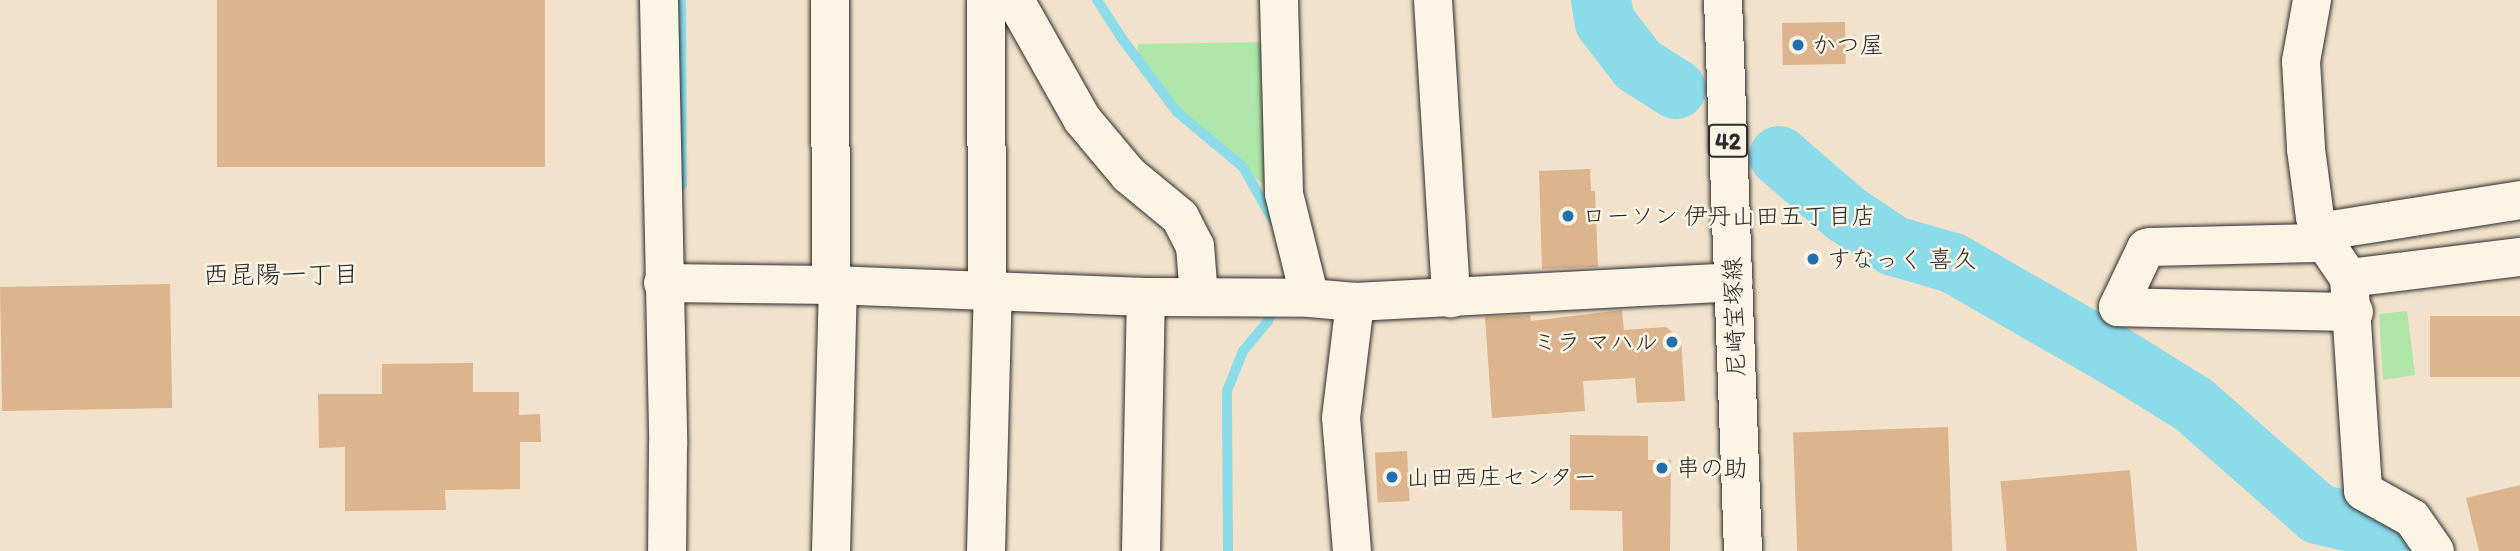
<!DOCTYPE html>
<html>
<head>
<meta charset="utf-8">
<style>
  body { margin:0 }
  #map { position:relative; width:2520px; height:551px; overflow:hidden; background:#f2e2cb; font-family:Itim,"Klee One",sans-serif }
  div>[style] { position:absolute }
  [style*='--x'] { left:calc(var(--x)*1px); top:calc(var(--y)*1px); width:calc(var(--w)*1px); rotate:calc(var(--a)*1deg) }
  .green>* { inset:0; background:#aee5a9 }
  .stream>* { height:10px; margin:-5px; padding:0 5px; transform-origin:5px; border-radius:5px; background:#8cdbe9 }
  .river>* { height:60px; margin:-30px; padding:0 30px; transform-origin:30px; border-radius:30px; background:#8cdbe9 }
  .building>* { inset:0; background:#dcb48d; transform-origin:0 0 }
  .roads { filter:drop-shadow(0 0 2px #2b2b2b) drop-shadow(0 0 2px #2b2b2b) }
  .minor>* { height:38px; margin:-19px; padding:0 19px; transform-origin:19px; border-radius:19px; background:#fcf5e5 }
  .major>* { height:38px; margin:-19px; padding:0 19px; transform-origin:19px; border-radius:19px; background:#fcf5e5 }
  .dots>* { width:19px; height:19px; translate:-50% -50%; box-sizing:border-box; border:4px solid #fcf5e5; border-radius:50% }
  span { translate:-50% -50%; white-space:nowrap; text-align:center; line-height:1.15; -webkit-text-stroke:5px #fcf5e5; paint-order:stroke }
  .shield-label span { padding:2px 5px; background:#fcf5e5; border:2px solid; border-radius:5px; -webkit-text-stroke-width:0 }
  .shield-label { font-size:23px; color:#2b2b2b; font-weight:700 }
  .poi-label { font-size:24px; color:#2b2b2b }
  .left { translate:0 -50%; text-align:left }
  .right { translate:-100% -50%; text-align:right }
  .street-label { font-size:24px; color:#2b2b2b }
  .neighbourhood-label { font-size:26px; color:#2b2b2b }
</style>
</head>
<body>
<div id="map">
  <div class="green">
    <i style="clip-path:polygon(1272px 42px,1267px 188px,1178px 109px,1138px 55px,1138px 44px)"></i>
    <i style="clip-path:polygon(2407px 311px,2415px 375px,2383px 380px,2379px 314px)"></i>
  </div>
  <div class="stream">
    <i style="--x:681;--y:0;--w:185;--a:89.7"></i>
    <i style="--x:1097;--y:0;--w:48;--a:57"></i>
    <i style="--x:1123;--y:40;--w:90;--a:53.1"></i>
    <i style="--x:1177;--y:112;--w:86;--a:39.8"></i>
    <i style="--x:1243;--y:167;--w:63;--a:60.6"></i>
    <i style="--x:1228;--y:551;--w:160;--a:-90.4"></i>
    <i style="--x:1227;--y:391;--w:43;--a:-68.2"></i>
    <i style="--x:1243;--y:351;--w:38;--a:-50"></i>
    <i style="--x:1267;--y:322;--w:16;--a:-63"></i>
  </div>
  <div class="river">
    <i style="--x:1601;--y:0;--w:22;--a:80"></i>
    <i style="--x:1605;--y:22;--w:54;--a:52.5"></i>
    <i style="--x:1638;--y:65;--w:45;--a:32.3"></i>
    <i style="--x:1779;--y:156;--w:89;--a:40.9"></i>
    <i style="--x:1846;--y:214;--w:58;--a:33.7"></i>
    <i style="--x:1894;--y:246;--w:61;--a:16.1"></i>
    <i style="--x:1953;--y:263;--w:198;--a:29.9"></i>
    <i style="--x:2125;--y:362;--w:81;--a:31.9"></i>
    <i style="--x:2194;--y:405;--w:165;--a:41.3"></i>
    <i style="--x:2318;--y:514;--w:68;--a:13.6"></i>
    <i style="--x:2384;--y:530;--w:30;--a:44"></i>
  </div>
  <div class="building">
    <i style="left:217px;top:0;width:328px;height:167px"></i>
    <i style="left:1845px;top:22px;width:42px;height:63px;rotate:89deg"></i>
    <i style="clip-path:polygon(1590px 169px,1591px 191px,1595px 191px,1598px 267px,1542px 269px,1539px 171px)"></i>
    <i style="left:170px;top:284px;width:124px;height:170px;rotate:89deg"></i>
    <i style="clip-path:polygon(1622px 310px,1624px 330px,1666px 327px,1681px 339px,1685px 401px,1637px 403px,1635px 378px,1583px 381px,1585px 411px,1492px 418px,1485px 317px,1530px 315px,1531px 321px)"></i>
    <i style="left:2520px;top:316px;width:61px;height:90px;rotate:90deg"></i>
    <i style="clip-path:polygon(473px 363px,473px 392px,519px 392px,519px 415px,540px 414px,541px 442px,520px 442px,520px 489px,445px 490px,446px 510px,345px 511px,345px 447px,319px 448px,318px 394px,382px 394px,382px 364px)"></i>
    <i style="left:1948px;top:427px;width:124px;height:155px;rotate:88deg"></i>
    <i style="clip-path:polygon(1570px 435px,1648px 436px,1648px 460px,1671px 460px,1670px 551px,1623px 551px,1622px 511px,1570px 510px)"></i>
    <i style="left:1407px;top:451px;width:50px;height:32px;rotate:87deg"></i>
    <i style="left:2130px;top:470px;width:81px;height:130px;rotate:85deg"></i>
    <i style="clip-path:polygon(2520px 485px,2520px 551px,2479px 551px,2466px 498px)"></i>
  </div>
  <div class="roads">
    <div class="minor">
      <i style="--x:659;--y:0;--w:445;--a:88.8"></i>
      <i style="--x:668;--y:445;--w:106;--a:90.5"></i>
      <i style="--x:830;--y:0;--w:285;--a:89.8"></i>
      <i style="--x:986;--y:0;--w:292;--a:89.8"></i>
      <i style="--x:1015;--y:0;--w:137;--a:60.6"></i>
      <i style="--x:1082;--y:119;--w:73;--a:50"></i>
      <i style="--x:1129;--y:175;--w:66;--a:39.5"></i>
      <i style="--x:1180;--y:217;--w:33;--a:63"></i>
      <i style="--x:1195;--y:246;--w:51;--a:85.5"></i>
      <i style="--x:1279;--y:0;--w:194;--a:88.5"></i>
      <i style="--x:1284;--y:194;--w:107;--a:76"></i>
      <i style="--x:1433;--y:0;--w:299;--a:86.5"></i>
      <i style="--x:2312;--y:0;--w:62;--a:100.2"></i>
      <i style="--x:2301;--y:61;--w:88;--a:86.7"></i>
      <i style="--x:2306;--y:149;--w:69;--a:82.5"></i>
      <i style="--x:2315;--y:217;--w:12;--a:55"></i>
      <i style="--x:2322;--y:227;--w:10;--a:96"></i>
      <i style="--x:2321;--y:237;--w:50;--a:55.7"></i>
      <i style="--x:2349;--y:278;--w:213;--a:86.2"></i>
      <i style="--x:2363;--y:491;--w:56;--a:28.9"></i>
      <i style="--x:2412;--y:518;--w:40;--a:55.1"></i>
      <i style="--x:2349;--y:278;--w:172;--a:-7"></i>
      <i style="--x:663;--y:283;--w:168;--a:0.7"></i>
      <i style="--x:831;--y:285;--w:315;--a:2.2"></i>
      <i style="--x:1146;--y:297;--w:164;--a:0.3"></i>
      <i style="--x:1310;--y:298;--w:45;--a:5.1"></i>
      <i style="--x:1355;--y:302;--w:379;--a:-3"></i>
      <i style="--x:2354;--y:312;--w:236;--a:-178.8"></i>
      <i style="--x:2118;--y:307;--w:65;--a:-64.6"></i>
      <i style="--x:2146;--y:248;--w:4;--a:-14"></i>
      <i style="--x:2150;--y:247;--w:166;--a:-1.4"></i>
      <i style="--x:2316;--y:243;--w:20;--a:-41"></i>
      <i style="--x:2331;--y:230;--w:191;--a:-9"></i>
      <i style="--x:831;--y:551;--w:265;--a:-88.5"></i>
      <i style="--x:986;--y:551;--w:259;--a:-88.5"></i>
      <i style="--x:1141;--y:551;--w:254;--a:-88.9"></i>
      <i style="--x:1352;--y:551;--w:133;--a:-94.7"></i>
      <i style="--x:1341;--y:418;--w:117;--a:-83.1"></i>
    </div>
    <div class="major">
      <i style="--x:1723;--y:0;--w:551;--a:87.92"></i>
    </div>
  </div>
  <div class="dots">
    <i style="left:1798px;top:45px;background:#1f6fb2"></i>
    <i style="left:1568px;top:216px;background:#1f6fb2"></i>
    <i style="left:1813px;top:259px;background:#1f6fb2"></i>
    <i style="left:1672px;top:342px;background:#1f6fb2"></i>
    <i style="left:1662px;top:468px;background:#1f6fb2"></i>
    <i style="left:1392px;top:477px;background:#1f6fb2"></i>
  </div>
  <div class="shield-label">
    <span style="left:1728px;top:141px">42</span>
  </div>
  <div class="poi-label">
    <span class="left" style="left:1812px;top:45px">かつ屋</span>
    <span class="left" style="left:1582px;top:216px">ローソン 伊丹山田五丁目店</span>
    <span class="left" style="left:1827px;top:259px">すなっく 喜久</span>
    <span class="right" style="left:1658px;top:342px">ミラ マハル</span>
    <span class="left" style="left:1676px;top:468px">串の助</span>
    <span class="left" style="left:1406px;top:477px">山田西庄センター</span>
  </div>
  <div class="street-label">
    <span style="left:1734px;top:317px;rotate:-92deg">尼崎宝塚線</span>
  </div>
  <div class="neighbourhood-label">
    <span style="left:281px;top:275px">西昆陽一丁目</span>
  </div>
</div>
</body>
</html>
